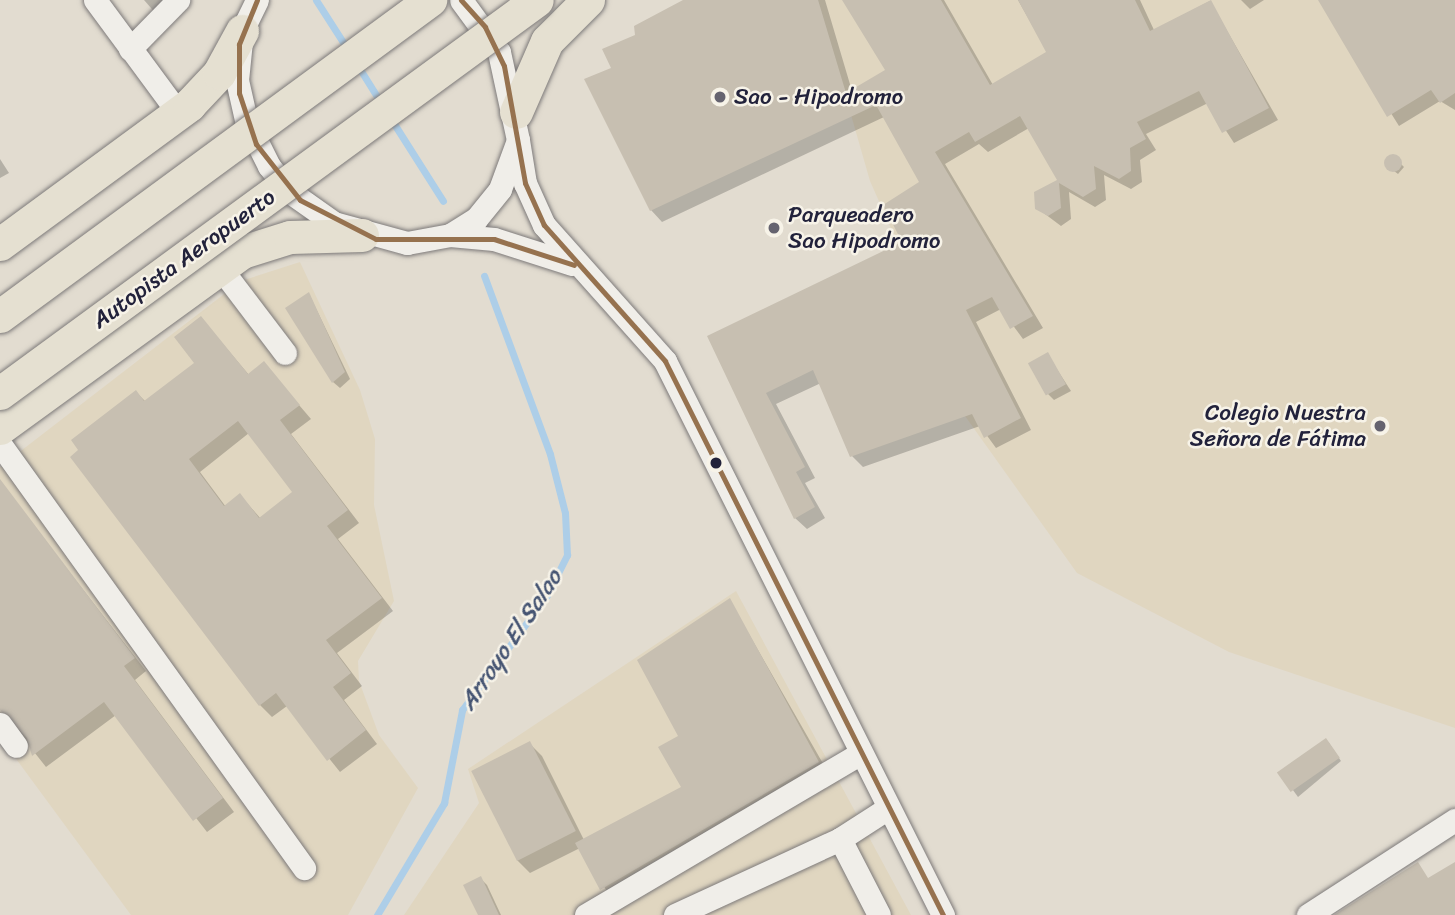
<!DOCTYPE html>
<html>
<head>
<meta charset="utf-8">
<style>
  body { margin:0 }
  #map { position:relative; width:1455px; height:915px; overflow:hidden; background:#e2dcd0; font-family:Sriracha,sans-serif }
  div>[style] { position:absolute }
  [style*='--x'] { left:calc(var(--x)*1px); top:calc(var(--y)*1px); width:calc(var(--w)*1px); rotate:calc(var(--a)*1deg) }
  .built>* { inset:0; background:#e0d6c0 }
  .shadow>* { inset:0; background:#0003 }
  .stream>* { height:7px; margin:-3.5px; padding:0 3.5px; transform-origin:3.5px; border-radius:3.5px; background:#adcee8 }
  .building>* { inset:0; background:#c7bfb1; transform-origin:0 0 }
  .round { border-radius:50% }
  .roads { filter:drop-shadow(0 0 2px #7d7a7a) drop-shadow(0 0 2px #7d7a7a) }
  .minor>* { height:23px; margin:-11.5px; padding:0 11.5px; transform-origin:11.5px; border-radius:11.5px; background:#f0eee9 }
  .highway>* { height:33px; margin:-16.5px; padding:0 16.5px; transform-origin:16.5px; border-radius:16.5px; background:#e5e0d1 }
  .bridges { filter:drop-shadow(0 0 2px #7d7a7a) drop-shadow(0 0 2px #7d7a7a) }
  .highway-bridge>* { height:33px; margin:-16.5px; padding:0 16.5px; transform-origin:16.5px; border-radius:16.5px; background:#e5e0d1 }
  .bus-1>* { height:5px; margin:-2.5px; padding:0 2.5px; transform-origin:2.5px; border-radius:2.5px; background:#96724f }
  .dots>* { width:19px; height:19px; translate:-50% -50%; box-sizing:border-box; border:4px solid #f7f3e8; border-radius:50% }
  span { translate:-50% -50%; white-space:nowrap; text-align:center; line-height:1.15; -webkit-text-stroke:5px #f7f3e8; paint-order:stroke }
  .poi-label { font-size:23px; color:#22223b }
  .left { translate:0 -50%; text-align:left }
  .right { translate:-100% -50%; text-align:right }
  .street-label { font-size:23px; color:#22223b }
  .water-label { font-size:24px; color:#455472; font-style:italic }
</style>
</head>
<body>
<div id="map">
  <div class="built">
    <i style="clip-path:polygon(818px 0,1455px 0,1455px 728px,1229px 652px,1077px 573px,965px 416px,948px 357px,870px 181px)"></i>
    <i style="clip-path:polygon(300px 262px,360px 390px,375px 439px,374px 505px,394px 601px,358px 661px,359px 681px,379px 735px,418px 788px,348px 915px,131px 915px,0 737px,0 467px,241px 281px)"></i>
    <i style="clip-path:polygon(736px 591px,911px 915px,404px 915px,479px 803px,468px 769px)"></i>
  </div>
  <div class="shadow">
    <i style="clip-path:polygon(144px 0,181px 0,158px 16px)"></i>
    <i style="clip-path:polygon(684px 0,825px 0,852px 91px,888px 71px,844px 0,944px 0,993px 85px,1048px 53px,1018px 0,1140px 0,1154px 30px,1210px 1px,1278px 120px,1234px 143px,1208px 103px,1146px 134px,1156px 150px,1140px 160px,1142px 182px,1131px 189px,1104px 175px,1106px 200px,1095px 207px,1069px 192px,1071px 219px,1061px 226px,1037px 208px,1060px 181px,1029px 128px,988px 152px,979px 144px,945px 164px,1043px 328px,1023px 339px,1001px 309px,976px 322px,1031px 430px,996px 448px,980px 426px,863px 467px,852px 456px,821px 383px,776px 404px,815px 478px,805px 483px,825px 518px,807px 529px,795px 518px,710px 337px,904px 243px,922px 182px,884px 117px,662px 222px,651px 210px,613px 69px,636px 36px)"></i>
    <i style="clip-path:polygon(1241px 0,1264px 0,1250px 9px)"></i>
    <i style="clip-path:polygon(1320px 0,1455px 0,1455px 110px,1440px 101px,1399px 126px)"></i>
    <i style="clip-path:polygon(1393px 156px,1404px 167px,1398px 174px,1386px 165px)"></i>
    <i style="clip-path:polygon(0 159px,9px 173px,0 178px)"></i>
    <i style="clip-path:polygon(309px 294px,350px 379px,340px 388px,333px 382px)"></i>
    <i style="clip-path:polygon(evenodd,201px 318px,249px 375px,264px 364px,311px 419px,291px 434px,359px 523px,338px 539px,393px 611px,337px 653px,362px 686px,344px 700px,377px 744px,340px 772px,287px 706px,272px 717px,260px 705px,136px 392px,146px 402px,196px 363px,201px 318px,249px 433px,295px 493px,261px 519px,240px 495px,226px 507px,200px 472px,249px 433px)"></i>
    <i style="clip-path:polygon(1047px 354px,1071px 391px,1054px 400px,1048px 394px)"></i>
    <i style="clip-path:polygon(5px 489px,146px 671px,135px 680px,234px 812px,207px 832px,116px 715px,46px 767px,0 709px,0 493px)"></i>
    <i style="clip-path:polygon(730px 601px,829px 774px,613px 901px,580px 848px,530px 873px,517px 860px,529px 743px,542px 756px,584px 840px,683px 788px,680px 736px)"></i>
    <i style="clip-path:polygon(1329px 743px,1341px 761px,1298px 797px,1282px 775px)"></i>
    <i style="clip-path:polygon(480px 878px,487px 885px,501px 915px,480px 915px)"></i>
  </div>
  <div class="stream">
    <i style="--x:316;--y:0;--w:59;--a:57.4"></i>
    <i style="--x:358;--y:66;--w:44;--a:58.1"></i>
    <i style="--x:391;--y:119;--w:97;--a:57.6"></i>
    <i style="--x:377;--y:915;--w:131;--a:-59.1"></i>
    <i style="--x:444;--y:803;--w:95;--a:-79"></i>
    <i style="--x:462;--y:710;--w:143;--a:-53.5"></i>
    <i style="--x:547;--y:595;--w:45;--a:-63.4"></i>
    <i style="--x:567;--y:555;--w:42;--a:-92.7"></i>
    <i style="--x:565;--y:513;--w:61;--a:-104.3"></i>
    <i style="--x:550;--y:454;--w:190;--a:-110.3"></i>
  </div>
  <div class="building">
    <i style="clip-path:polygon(683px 0,818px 0,846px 93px,885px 70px,842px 0,941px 0,990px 85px,1046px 52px,1018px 0,1135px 0,1150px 31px,1211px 0,1269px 108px,1222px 133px,1199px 91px,1137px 122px,1146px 139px,1130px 148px,1131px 171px,1119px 179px,1094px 166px,1096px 189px,1083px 197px,1059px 183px,1061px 208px,1048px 216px,1035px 209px,1034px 192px,1057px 180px,1020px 116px,975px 142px,969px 132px,935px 152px,1033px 316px,1010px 329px,992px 297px,966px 310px,1021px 418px,984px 438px,972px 414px,850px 457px,813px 370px,766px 393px,805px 467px,796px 472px,815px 507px,794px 519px,707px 336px,902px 242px,883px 205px,919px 182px,876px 105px,650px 211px,584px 79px,611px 68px,602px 49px,635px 35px,634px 26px)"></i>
    <i style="clip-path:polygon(1318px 0,1455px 0,1455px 93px,1440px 103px,1431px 90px,1387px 117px)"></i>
    <i class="round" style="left:1384px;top:154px;width:18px;height:18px"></i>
    <i style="clip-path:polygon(309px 292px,345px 372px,332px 383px,285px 308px)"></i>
    <i style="clip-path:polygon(evenodd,201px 316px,248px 374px,264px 361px,300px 405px,280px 420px,348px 510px,327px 526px,382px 598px,326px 640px,351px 673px,333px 687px,366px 730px,327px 761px,276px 693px,259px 706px,70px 457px,78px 450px,71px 440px,136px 390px,144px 401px,194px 363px,174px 337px,201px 316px,238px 421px,292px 492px,259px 518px,240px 493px,224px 506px,189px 459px,238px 421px)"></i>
    <i style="left:1048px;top:352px;width:37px;height:23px;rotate:61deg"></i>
    <i style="clip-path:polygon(0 479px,135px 658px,124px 666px,223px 798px,193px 821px,104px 702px,32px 756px,27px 738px,0 710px)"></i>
    <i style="clip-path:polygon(730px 598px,819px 762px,600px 890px,575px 843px,681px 787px,658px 747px,678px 736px,637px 660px)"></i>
    <i style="left:1326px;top:738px;width:24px;height:60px;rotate:55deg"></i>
    <i style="left:530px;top:741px;width:101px;height:66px;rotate:63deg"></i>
    <i style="clip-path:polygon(1418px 862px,1428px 878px,1455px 862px,1455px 915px,1334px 915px)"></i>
    <i style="clip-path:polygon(481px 876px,499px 915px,478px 915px,463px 885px)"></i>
  </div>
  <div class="roads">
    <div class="minor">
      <i style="--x:95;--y:0;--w:142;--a:53.6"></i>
      <i style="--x:257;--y:0;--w:34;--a:116"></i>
      <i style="--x:242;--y:31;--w:49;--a:95.8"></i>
      <i style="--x:237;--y:80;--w:41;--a:77.3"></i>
      <i style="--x:246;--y:120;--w:51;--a:63.4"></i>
      <i style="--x:269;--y:166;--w:33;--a:51"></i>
      <i style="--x:290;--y:192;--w:54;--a:35.2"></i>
      <i style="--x:334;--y:223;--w:76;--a:15.3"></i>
      <i style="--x:407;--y:243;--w:44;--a:-10.5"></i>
      <i style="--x:450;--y:235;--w:31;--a:-32"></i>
      <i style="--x:476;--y:219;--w:38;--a:-51"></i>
      <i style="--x:500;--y:189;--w:52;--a:-69.8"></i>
      <i style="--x:518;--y:140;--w:90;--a:-102.2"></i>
      <i style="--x:499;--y:52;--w:64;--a:-126.2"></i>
      <i style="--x:130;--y:49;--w:69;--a:-45.6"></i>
      <i style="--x:518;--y:140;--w:44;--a:80.8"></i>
      <i style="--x:525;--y:183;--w:46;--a:65.7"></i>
      <i style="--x:544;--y:225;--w:182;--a:48.3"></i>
      <i style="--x:665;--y:361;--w:620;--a:63.35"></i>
      <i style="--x:450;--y:235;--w:44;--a:5.2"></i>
      <i style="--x:494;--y:239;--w:82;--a:17.8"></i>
      <i style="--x:219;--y:266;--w:109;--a:52.8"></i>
      <i style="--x:0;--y:444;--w:522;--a:54.36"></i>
      <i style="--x:0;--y:724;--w:27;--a:54"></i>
      <i style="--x:840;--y:839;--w:85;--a:62.8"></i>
      <i style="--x:586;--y:915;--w:319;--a:-30.5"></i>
      <i style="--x:675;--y:915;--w:182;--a:-24.7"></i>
      <i style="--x:840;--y:839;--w:57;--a:-32.9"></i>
      <i style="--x:1308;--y:915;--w:175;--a:-32.9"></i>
    </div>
    <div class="highway">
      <i style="--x:516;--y:112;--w:77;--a:-66.4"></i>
      <i style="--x:547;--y:41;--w:58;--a:-45"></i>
      <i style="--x:0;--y:244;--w:235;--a:-36.3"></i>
      <i style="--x:189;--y:105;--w:44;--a:-46.8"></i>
      <i style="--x:219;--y:73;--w:48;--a:-61.3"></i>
      <i style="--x:0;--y:428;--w:299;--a:-36"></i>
      <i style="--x:242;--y:252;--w:50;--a:-17.4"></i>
      <i style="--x:290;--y:237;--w:72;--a:-1.6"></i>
    </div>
  </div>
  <div class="bridges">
    <div class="highway-bridge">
      <i style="--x:0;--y:316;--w:534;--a:-36.31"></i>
      <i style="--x:0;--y:393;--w:665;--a:-36.2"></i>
    </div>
  </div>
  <div class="bus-1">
    <i style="--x:257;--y:0;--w:48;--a:112.2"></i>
    <i style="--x:239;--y:44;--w:49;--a:90"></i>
    <i style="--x:239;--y:93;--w:54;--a:71.6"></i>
    <i style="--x:256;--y:144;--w:71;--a:51.8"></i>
    <i style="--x:300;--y:200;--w:85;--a:27.2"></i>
    <i style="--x:376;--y:239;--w:118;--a:0"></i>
    <i style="--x:494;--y:239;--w:84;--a:18"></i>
    <i style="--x:461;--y:0;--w:36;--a:48"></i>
    <i style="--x:485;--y:27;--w:43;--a:64"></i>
    <i style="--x:504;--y:66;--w:119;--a:79.8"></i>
    <i style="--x:525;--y:183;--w:46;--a:65.7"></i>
    <i style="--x:544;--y:225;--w:182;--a:48.3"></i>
    <i style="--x:665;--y:361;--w:620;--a:63.35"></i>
  </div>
  <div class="dots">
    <i style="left:720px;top:97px;background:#65636f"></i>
    <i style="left:774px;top:228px;background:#65636f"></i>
    <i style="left:1380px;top:426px;background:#65636f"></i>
    <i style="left:716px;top:463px;background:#22223b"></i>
  </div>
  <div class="poi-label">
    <span class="left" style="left:734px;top:97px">Sao - Hipodromo</span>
    <span class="left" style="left:788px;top:228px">Parqueadero<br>Sao Hipodromo</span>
    <span class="right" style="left:1366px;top:426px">Colegio Nuestra<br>Señora de Fátima</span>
  </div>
  <div class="street-label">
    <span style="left:184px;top:259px;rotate:-36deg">Autopista Aeropuerto</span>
  </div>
  <div class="water-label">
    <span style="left:511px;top:640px;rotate:-56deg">Arroyo El Salao</span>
  </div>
</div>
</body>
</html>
